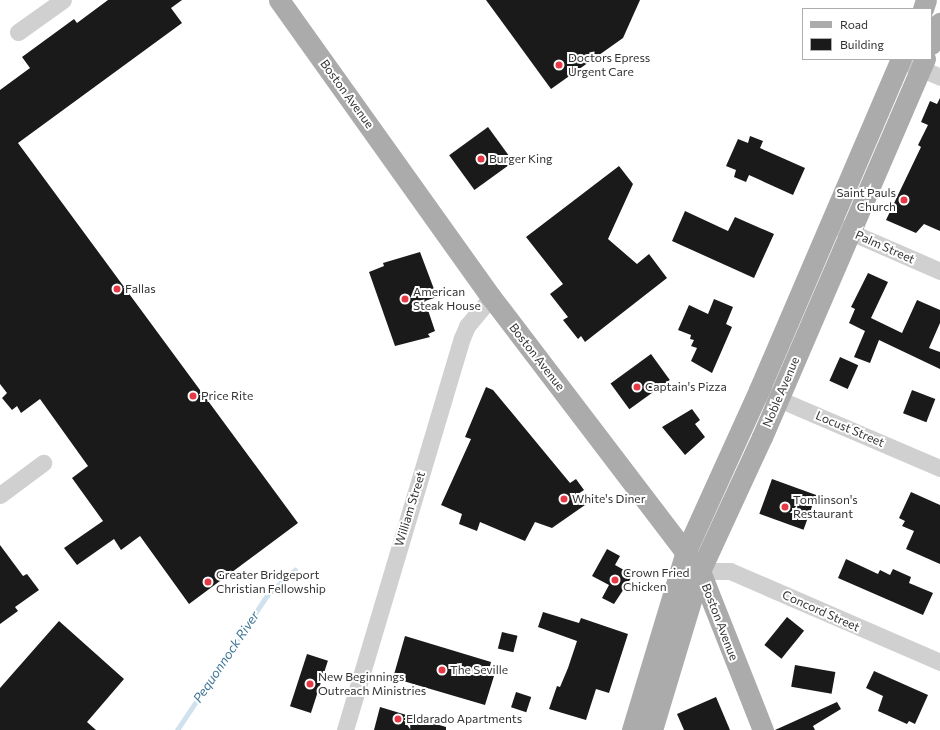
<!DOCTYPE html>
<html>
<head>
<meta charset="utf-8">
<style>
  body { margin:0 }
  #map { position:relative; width:940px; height:730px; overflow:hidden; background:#fff; font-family:Commissioner,sans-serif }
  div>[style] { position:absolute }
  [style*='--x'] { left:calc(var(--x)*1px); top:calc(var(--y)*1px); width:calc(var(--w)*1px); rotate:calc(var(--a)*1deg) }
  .stream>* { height:4.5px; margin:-2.25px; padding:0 2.25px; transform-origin:2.25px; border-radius:2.25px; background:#cfe2ee }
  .building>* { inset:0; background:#1a1a1a; transform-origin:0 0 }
  .minor>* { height:17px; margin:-8.5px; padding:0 8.5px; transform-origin:8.5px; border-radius:8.5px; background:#d0d0d0 }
  .major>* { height:21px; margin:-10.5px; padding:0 10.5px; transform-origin:10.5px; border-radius:10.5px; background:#ababab }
  .dots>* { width:11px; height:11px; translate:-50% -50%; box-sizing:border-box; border:2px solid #fff; border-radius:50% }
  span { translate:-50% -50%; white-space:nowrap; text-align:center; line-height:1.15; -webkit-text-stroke:4px #fff; paint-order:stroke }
  .poi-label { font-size:12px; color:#333 }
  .left { translate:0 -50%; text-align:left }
  .right { translate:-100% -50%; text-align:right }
  .street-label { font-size:12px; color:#333 }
  .water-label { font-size:13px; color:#3f7597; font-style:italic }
  .legend { position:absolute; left:802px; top:8px; width:130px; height:52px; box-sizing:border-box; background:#fff; border:1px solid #adadad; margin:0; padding:5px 7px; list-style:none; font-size:12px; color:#333 }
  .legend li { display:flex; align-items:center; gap:8px; height:20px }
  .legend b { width:20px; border:1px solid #adadad }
</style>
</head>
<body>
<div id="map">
  <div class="stream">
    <i style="--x:177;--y:730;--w:164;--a:-56.2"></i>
    <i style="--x:268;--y:594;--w:36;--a:-42"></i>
  </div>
  <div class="building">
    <i style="clip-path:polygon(108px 0,182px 0,171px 8px,182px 23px,18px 143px,298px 523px,189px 604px,140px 536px,121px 550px,114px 539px,77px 565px,64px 548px,103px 521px,72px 478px,88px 466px,40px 399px,21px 413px,17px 406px,12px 410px,2px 398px,7px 393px,0 384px,0 90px,30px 68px,22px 57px,74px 19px,77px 23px)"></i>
    <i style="clip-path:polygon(486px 0,640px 0,623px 38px,551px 89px)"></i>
    <i style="clip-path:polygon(940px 98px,940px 231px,924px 224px,916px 233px,886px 220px,921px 147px,918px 145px,928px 125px,921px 122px,930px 101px,937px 104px)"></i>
    <i style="left:488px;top:127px;width:43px;height:48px;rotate:54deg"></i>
    <i style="clip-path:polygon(750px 136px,763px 141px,760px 148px,805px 168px,793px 195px,749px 175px,746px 182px,734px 177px,736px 170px,726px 166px,738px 139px,748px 143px)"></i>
    <i style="clip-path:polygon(619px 166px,633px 184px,608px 239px,637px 264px,649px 254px,667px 278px,585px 342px,581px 336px,578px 339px,563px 320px,568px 317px,550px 294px,563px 284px,526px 237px)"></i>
    <i style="clip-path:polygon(685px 211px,728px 231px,735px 217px,774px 234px,754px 278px,672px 241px)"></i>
    <i style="clip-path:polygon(420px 252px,437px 297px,425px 301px,435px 331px,428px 334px,430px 337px,395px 346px,369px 272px,384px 266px,383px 263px)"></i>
    <i style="clip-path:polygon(868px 273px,888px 282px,871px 318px,902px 333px,917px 300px,940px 310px,940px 323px,929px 348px,940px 352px,940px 369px,879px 340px,870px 363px,854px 357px,865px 331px,849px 323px,855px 309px,851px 307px)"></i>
    <i style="clip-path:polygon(714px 299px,733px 307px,726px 324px,732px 327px,712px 373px,691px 361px,697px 348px,691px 346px,694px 340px,690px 339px,691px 335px,678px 330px,689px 305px,708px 314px)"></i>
    <i style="left:651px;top:354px;width:32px;height:50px;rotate:54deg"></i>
    <i style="left:840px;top:357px;width:20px;height:26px;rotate:24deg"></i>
    <i style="clip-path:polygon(486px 387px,493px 390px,570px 483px,576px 479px,584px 490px,578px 494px,585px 505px,552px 528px,535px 522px,525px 541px,480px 522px,477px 531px,459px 524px,462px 514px,441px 505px,471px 439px,465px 437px)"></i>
    <i style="left:912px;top:390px;width:25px;height:25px;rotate:21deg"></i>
    <i style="clip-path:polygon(692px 409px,700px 420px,695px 424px,705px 437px,685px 455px,662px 427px)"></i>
    <i style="left:772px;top:479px;width:47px;height:37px;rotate:20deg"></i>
    <i style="clip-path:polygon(911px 492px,940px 505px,940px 564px,906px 549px,914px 531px,902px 526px,905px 521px,899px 518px)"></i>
    <i style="clip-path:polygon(0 545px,23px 576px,27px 574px,39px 590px,15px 607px,18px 611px,0 624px)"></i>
    <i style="clip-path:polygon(607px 549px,620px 556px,615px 565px,633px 575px,614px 604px,602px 598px,609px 585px,592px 576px)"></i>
    <i style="clip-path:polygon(846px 559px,878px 574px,880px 570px,890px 575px,893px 569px,911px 577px,909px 583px,933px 593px,923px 615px,838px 578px)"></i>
    <i style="clip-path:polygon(543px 612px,579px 623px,581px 618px,628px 634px,609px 693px,596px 689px,586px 720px,549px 709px,557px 686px,560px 687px,568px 668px,577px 641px,538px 627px)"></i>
    <i style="left:787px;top:617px;width:22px;height:36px;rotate:39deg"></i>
    <i style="clip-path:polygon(59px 621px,124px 679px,87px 722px,96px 730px,0 730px,0 688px)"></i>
    <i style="left:502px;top:632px;width:16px;height:17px;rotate:14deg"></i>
    <i style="clip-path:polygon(405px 636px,491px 662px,488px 674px,494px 676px,485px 705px,393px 678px)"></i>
    <i style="left:307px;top:654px;width:22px;height:55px;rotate:18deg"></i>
    <i style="left:795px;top:665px;width:41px;height:22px;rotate:10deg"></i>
    <i style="clip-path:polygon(874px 671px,928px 695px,915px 724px,909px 721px,907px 724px,878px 711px,883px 696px,866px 688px)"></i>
    <i style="left:516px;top:692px;width:16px;height:16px;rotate:18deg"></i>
    <i style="clip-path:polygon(716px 697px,730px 730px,684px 730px,677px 714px)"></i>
    <i style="clip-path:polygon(837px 702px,841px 709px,813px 726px,815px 730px,775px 730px)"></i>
    <i style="clip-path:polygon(380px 707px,446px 727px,446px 730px,374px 730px)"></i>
  </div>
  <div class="minor">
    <i style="--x:18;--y:32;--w:55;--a:-35.4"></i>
    <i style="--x:910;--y:64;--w:33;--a:23"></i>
    <i style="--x:839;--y:227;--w:110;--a:23.5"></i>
    <i style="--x:767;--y:394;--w:188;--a:23.2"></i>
    <i style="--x:0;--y:495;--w:54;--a:-36.7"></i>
    <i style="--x:700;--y:571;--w:30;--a:0"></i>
    <i style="--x:730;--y:571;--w:229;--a:23.4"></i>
    <i style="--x:345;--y:730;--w:409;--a:-73.4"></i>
    <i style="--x:462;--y:338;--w:13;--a:-67"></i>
    <i style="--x:467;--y:326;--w:38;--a:-50"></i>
  </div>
  <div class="major">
    <i style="--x:279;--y:0;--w:365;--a:54.5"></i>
    <i style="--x:491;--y:297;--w:345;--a:52.7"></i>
    <i style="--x:700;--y:571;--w:171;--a:68.4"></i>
    <i style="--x:923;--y:9;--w:9;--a:-72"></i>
    <i style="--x:931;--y:44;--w:23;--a:-67"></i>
    <i style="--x:632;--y:730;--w:187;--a:-73.2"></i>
    <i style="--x:686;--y:551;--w:177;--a:-65.6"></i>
    <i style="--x:759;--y:390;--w:360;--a:-66.8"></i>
    <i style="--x:652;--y:730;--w:166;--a:-73.2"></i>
    <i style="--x:700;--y:571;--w:148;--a:-65.2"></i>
    <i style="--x:762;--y:437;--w:412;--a:-66.7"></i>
  </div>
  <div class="dots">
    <i style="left:559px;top:65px;background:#e63946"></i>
    <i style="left:481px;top:159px;background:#e63946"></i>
    <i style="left:904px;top:200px;background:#e63946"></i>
    <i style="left:117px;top:289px;background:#e63946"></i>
    <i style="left:405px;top:299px;background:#e63946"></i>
    <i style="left:637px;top:387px;background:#e63946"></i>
    <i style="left:193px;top:396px;background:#e63946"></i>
    <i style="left:564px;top:499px;background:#e63946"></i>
    <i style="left:785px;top:507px;background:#e63946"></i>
    <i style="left:615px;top:580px;background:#e63946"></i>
    <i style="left:208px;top:582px;background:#e63946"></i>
    <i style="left:442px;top:670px;background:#e63946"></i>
    <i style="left:310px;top:684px;background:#e63946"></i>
    <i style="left:398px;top:719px;background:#e63946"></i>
  </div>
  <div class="poi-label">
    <span class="left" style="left:568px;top:65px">Doctors Epress<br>Urgent Care</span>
    <span class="left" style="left:489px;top:159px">Burger King</span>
    <span class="right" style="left:896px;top:200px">Saint Pauls<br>Church</span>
    <span class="left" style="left:125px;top:289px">Fallas</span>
    <span class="left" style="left:413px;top:299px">American<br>Steak House</span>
    <span class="left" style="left:645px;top:387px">Captain's Pizza</span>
    <span class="left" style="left:201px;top:396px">Price Rite</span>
    <span class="left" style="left:572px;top:499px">White's Diner</span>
    <span class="left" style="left:793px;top:507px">Tomlinson's<br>Restaurant</span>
    <span class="left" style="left:623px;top:580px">Crown Fried<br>Chicken</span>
    <span class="left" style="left:216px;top:582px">Greater Bridgeport<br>Christian Fellowship</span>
    <span class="left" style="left:450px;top:670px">The Seville</span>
    <span class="left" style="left:318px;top:684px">New Beginnings<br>Outreach Ministries</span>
    <span class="left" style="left:406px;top:719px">Eldarado Apartments</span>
  </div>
  <div class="street-label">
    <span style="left:347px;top:94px;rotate:54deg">Boston Avenue</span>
    <span style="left:885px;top:247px;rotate:24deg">Palm Street</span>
    <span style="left:537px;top:357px;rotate:52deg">Boston Avenue</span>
    <span style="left:781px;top:392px;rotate:-67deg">Noble Avenue</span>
    <span style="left:850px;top:429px;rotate:23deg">Locust Street</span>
    <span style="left:410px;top:509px;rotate:-73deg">William Street</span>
    <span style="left:821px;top:611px;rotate:24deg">Concord Street</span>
    <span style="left:720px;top:622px;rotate:69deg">Boston Avenue</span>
  </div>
  <div class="water-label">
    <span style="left:226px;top:657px;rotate:-56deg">Pequonnock River</span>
  </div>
  <ul class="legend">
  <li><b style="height:5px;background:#ababab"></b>Road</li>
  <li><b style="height:11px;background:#1a1a1a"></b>Building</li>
  </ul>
</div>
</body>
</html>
